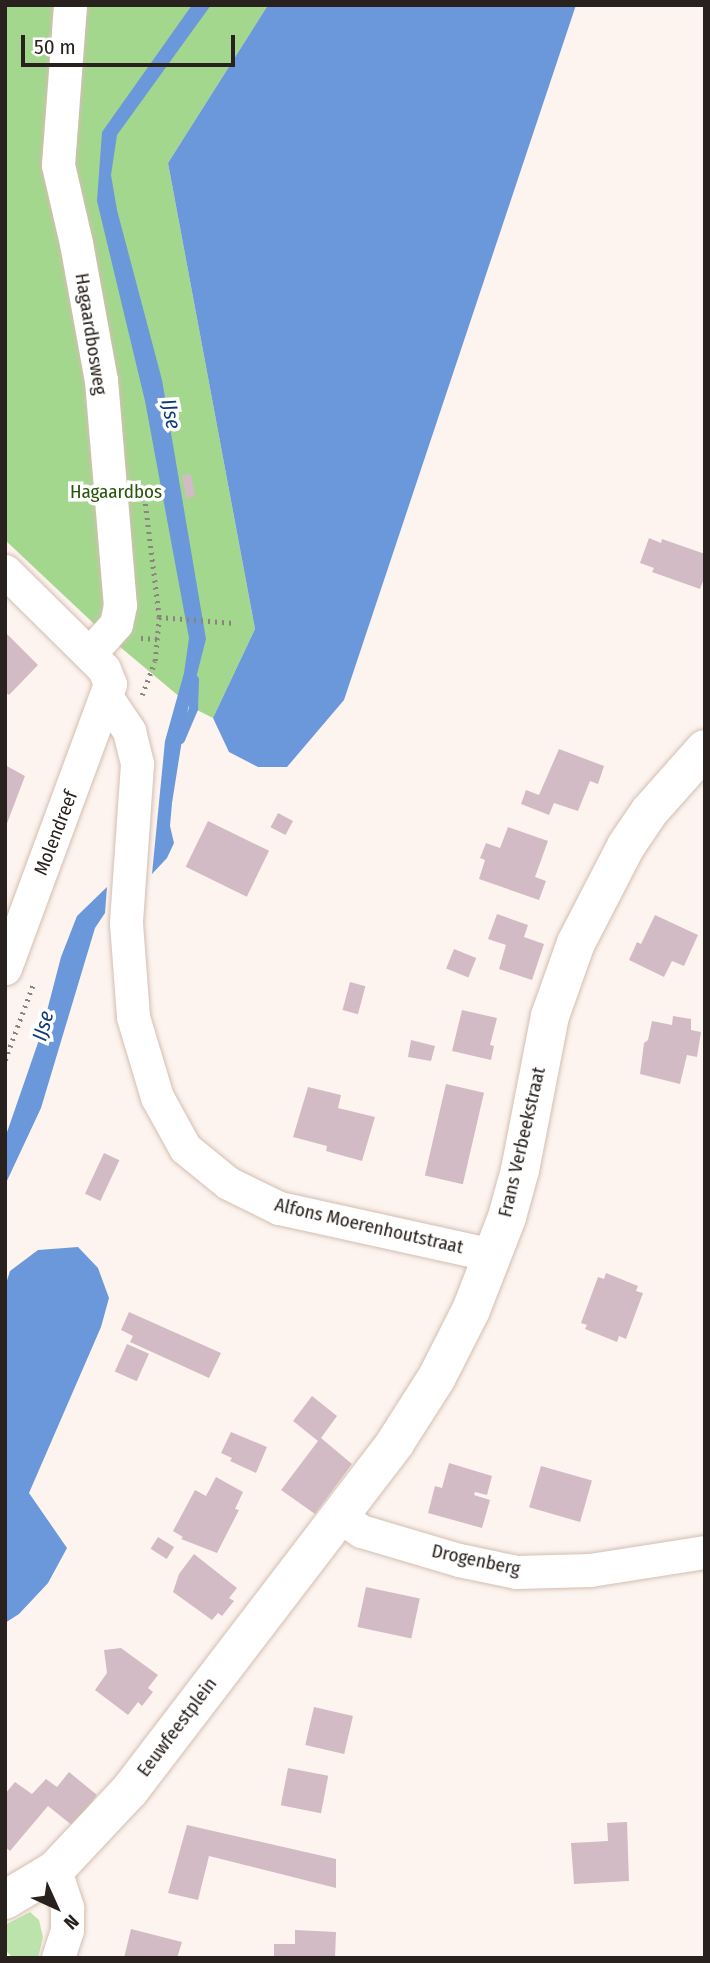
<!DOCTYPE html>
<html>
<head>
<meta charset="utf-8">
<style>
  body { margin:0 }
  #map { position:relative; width:710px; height:1963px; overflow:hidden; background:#fdf4ef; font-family:"Fira Sans Condensed",sans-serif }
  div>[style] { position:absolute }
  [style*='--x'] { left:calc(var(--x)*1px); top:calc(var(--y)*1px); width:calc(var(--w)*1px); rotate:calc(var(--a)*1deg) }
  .green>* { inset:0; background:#bde3ad }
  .forest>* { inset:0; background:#a4d78e }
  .water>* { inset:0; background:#6a98da }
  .stream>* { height:9px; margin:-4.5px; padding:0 4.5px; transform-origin:4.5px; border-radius:4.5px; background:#6a98da }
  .building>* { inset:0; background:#d2bbc5; transform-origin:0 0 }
  .path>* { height:4.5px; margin-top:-2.25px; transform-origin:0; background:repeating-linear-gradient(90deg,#8b837e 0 2px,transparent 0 7px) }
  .roads { filter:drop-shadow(0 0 2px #d3beb1) drop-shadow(0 0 2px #d3beb1) }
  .minor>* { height:33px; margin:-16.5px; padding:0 16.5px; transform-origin:16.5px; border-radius:16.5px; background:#fff }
  .secondary>* { height:38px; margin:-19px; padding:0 19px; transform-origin:19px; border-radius:19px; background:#fff }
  span { translate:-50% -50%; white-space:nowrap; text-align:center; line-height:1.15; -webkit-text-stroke:7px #fff; paint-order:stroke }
  .street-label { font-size:19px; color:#29211d }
  .park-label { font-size:19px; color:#27550a }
  .water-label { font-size:21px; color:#0e3a76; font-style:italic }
  .frame { position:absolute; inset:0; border:7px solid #29211d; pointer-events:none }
  .north { position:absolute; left:21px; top:1872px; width:70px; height:70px; -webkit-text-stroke:5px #fff; paint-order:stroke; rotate:135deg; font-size:19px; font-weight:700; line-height:28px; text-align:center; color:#29211d }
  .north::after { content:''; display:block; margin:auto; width:24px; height:32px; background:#29211d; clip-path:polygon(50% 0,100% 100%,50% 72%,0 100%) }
  .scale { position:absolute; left:21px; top:35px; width:214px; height:32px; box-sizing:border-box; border:4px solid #29211d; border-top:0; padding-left:9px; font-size:21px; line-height:24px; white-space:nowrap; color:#29211d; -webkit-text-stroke:5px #fff; paint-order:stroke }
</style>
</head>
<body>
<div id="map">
  <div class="green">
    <i style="clip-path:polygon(30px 1912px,39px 1920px,43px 1937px,38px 1958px,13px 1958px,5px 1950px,5px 1925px)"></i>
  </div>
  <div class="forest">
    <i style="clip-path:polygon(5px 5px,268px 5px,168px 163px,255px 629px,213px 718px,193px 708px,107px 636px,5px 540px)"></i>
  </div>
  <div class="water">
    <i style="clip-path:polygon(192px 5px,211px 5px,117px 135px,111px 175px,117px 210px,162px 380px,206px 639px,185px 721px,172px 803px,170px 826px,174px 843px,167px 858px,152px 874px,165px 741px,184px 673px,189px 638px,145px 401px,97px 201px,102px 132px)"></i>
    <i style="clip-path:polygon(268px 5px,576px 5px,344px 700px,287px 767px,258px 767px,229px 752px,213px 718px,255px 629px,168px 163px)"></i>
    <i style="clip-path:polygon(107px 887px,105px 913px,95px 928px,41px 1108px,5px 1185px,5px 1138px,41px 1034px,61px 957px,77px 916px)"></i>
    <i style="clip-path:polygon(78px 1247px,98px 1268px,109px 1298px,101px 1327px,29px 1493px,67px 1548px,48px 1583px,19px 1614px,5px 1623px,5px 1287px,10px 1271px,38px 1250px)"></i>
  </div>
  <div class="stream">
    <i style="--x:180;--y:739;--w:34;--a:-67"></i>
    <i style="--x:193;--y:708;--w:29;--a:-88"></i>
  </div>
  <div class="building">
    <i style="left:191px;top:474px;width:23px;height:9px;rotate:80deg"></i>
    <i style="clip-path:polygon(649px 538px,661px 543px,662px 539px,705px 554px,705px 576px,700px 589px,652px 572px,654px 568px,640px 563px)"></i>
    <i style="clip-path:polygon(5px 632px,38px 665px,9px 695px,5px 692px)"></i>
    <i style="clip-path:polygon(559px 749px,604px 766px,598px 784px,590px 781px,578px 811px,554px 803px,549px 815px,521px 804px,526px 790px,539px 795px)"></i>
    <i style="clip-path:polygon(5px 765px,25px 776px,6px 826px,5px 826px)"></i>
    <i style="left:278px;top:813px;width:17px;height:16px;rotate:28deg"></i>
    <i style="left:208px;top:821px;width:68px;height:51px;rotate:26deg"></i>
    <i style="clip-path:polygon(508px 827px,548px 841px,535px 877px,546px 881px,539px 900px,479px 879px,485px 860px,480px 858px,486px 843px,500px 848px)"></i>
    <i style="clip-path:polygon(497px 914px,528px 925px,524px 937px,544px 944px,532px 980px,499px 969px,506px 945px,488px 939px)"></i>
    <i style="clip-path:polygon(655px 915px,698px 935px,684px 966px,672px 961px,664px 977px,629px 960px,637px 942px,641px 944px)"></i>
    <i style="left:454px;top:949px;width:24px;height:21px;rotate:22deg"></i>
    <i style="left:350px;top:982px;width:16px;height:29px;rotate:15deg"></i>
    <i style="clip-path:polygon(462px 1010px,497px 1018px,490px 1045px,494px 1046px,491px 1060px,452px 1051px)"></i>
    <i style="clip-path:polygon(673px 1016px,691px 1019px,691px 1030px,701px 1032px,697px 1057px,687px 1055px,680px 1084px,640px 1074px,644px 1043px,648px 1040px,652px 1021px,672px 1025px)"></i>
    <i style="clip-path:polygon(411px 1040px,435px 1046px,431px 1061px,408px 1057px)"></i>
    <i style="left:446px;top:1084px;width:39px;height:94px;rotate:13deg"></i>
    <i style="clip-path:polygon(308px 1087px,341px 1095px,338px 1108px,375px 1117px,362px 1161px,326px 1151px,327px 1146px,293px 1137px)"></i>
    <i style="left:104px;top:1153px;width:17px;height:45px;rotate:25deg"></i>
    <i style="clip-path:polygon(606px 1273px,638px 1286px,636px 1291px,643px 1293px,626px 1339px,619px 1336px,617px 1342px,585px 1329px,587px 1325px,581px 1323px,598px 1277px,604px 1279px)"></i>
    <i style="clip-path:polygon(129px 1312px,221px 1353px,209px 1378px,130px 1342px,133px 1336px,121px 1330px)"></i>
    <i style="left:127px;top:1344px;width:24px;height:30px;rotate:24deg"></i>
    <i style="clip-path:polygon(312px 1396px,337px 1416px,321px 1438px,352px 1464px,315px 1514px,281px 1490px,318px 1441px,293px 1421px)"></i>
    <i style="clip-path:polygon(231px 1432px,267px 1447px,256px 1473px,230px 1461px,232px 1458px,221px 1453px)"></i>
    <i style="clip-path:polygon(449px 1463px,492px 1476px,487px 1495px,475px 1492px,474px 1495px,490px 1500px,482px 1528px,428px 1513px,435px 1486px,442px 1488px)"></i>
    <i style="left:541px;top:1466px;width:53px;height:43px;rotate:16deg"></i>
    <i style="clip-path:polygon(216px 1477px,243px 1492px,235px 1509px,239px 1510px,217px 1553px,181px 1539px,183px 1537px,173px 1531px,195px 1490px,206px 1496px)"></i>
    <i style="left:158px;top:1537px;width:19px;height:14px;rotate:32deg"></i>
    <i style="clip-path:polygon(194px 1554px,237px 1588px,229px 1598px,234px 1601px,222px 1616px,218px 1613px,212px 1620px,173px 1592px,179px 1574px)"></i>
    <i style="left:366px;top:1587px;width:55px;height:41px;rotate:12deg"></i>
    <i style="clip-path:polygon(121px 1648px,158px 1675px,148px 1688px,153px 1692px,142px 1706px,138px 1702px,128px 1715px,95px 1690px,107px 1673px,104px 1650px)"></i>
    <i style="left:314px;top:1707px;width:40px;height:39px;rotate:13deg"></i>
    <i style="left:288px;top:1768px;width:41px;height:38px;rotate:11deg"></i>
    <i style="clip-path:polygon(69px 1772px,97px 1795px,73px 1826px,48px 1806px,10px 1851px,5px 1847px,5px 1794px,15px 1782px,32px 1794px,46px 1779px,57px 1787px)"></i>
    <i style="clip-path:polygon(627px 1822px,629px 1881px,574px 1884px,571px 1843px,608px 1841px,607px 1823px)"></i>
    <i style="clip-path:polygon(187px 1825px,336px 1859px,336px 1888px,209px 1856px,198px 1900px,168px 1893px)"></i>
    <i style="clip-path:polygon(131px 1929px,182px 1942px,177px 1958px,124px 1958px)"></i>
    <i style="clip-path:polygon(295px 1930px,336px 1932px,335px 1958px,274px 1958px,274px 1944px,295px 1944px)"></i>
  </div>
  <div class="path">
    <i style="--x:159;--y:617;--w:75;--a:4.6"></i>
    <i style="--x:141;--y:638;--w:17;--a:3"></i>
    <i style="--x:142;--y:695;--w:36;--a:-69"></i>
    <i style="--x:155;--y:661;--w:44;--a:-84.8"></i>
    <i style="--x:159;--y:617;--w:124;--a:-97"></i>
    <i style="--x:5;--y:1060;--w:83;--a:-69.6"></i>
  </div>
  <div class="roads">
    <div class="minor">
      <i style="--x:70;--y:5;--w:160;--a:94.3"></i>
      <i style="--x:58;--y:165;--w:80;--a:77"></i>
      <i style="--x:76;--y:243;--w:139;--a:79.7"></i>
      <i style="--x:101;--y:380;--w:226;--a:85.2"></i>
      <i style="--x:120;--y:605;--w:19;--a:102"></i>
      <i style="--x:116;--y:624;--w:40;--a:132"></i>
      <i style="--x:5;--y:571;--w:139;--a:44.7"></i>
      <i style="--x:104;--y:669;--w:16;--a:68"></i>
      <i style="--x:110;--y:684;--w:303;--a:110.3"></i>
      <i style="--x:107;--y:698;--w:40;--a:56"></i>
      <i style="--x:129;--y:731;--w:34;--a:76"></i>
      <i style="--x:137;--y:764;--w:159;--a:94"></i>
      <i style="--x:126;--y:923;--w:94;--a:85.7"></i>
      <i style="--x:133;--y:1017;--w:84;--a:73.3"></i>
      <i style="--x:157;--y:1097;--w:58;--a:61.2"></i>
      <i style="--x:185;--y:1148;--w:55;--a:39.1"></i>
      <i style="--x:228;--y:1183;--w:57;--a:26.1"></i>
      <i style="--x:279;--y:1208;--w:219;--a:12.4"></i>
      <i style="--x:338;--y:1515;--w:28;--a:35"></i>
      <i style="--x:361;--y:1531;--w:102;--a:16.5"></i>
      <i style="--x:459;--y:1560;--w:58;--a:11.9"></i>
      <i style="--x:516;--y:1572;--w:74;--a:-1.5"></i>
      <i style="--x:590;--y:1570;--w:116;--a:-8.9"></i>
      <i style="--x:55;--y:1870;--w:40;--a:72"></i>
      <i style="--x:67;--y:1908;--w:22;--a:90"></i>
      <i style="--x:67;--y:1930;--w:29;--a:108"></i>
    </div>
    <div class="secondary">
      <i style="--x:5;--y:1900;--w:58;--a:-31"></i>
      <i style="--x:55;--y:1870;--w:110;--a:-46.8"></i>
      <i style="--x:130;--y:1790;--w:437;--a:-52.6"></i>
      <i style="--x:395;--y:1443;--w:78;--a:-57.5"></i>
      <i style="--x:437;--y:1377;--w:75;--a:-63.1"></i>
      <i style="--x:471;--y:1310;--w:100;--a:-68.8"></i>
      <i style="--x:507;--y:1217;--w:49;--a:-74.5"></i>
      <i style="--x:520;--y:1170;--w:157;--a:-79"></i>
      <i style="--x:550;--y:1016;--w:77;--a:-70.4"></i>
      <i style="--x:576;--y:943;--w:109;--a:-62.7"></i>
      <i style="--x:626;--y:846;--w:41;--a:-55.9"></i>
      <i style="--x:649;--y:812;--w:84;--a:-48.4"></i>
    </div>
  </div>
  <div class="street-label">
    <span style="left:91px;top:334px;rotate:81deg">Hagaardbosweg</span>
    <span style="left:56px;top:833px;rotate:-69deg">Molendreef</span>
    <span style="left:522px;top:1142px;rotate:-77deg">Frans Verbeekstraat</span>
    <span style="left:369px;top:1226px;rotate:13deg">Alfons Moerenhoutstraat</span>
    <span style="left:476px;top:1560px;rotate:12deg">Drogenberg</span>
    <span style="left:177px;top:1727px;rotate:-53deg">Eeuwfeestplein</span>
  </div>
  <div class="park-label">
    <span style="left:116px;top:492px">Hagaardbos</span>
  </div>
  <div class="water-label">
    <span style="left:171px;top:414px;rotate:79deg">IJse</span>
    <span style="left:43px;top:1026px;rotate:-75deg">IJse</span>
  </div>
  <div class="frame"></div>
  <div class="north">N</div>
  <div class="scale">50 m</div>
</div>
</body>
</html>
